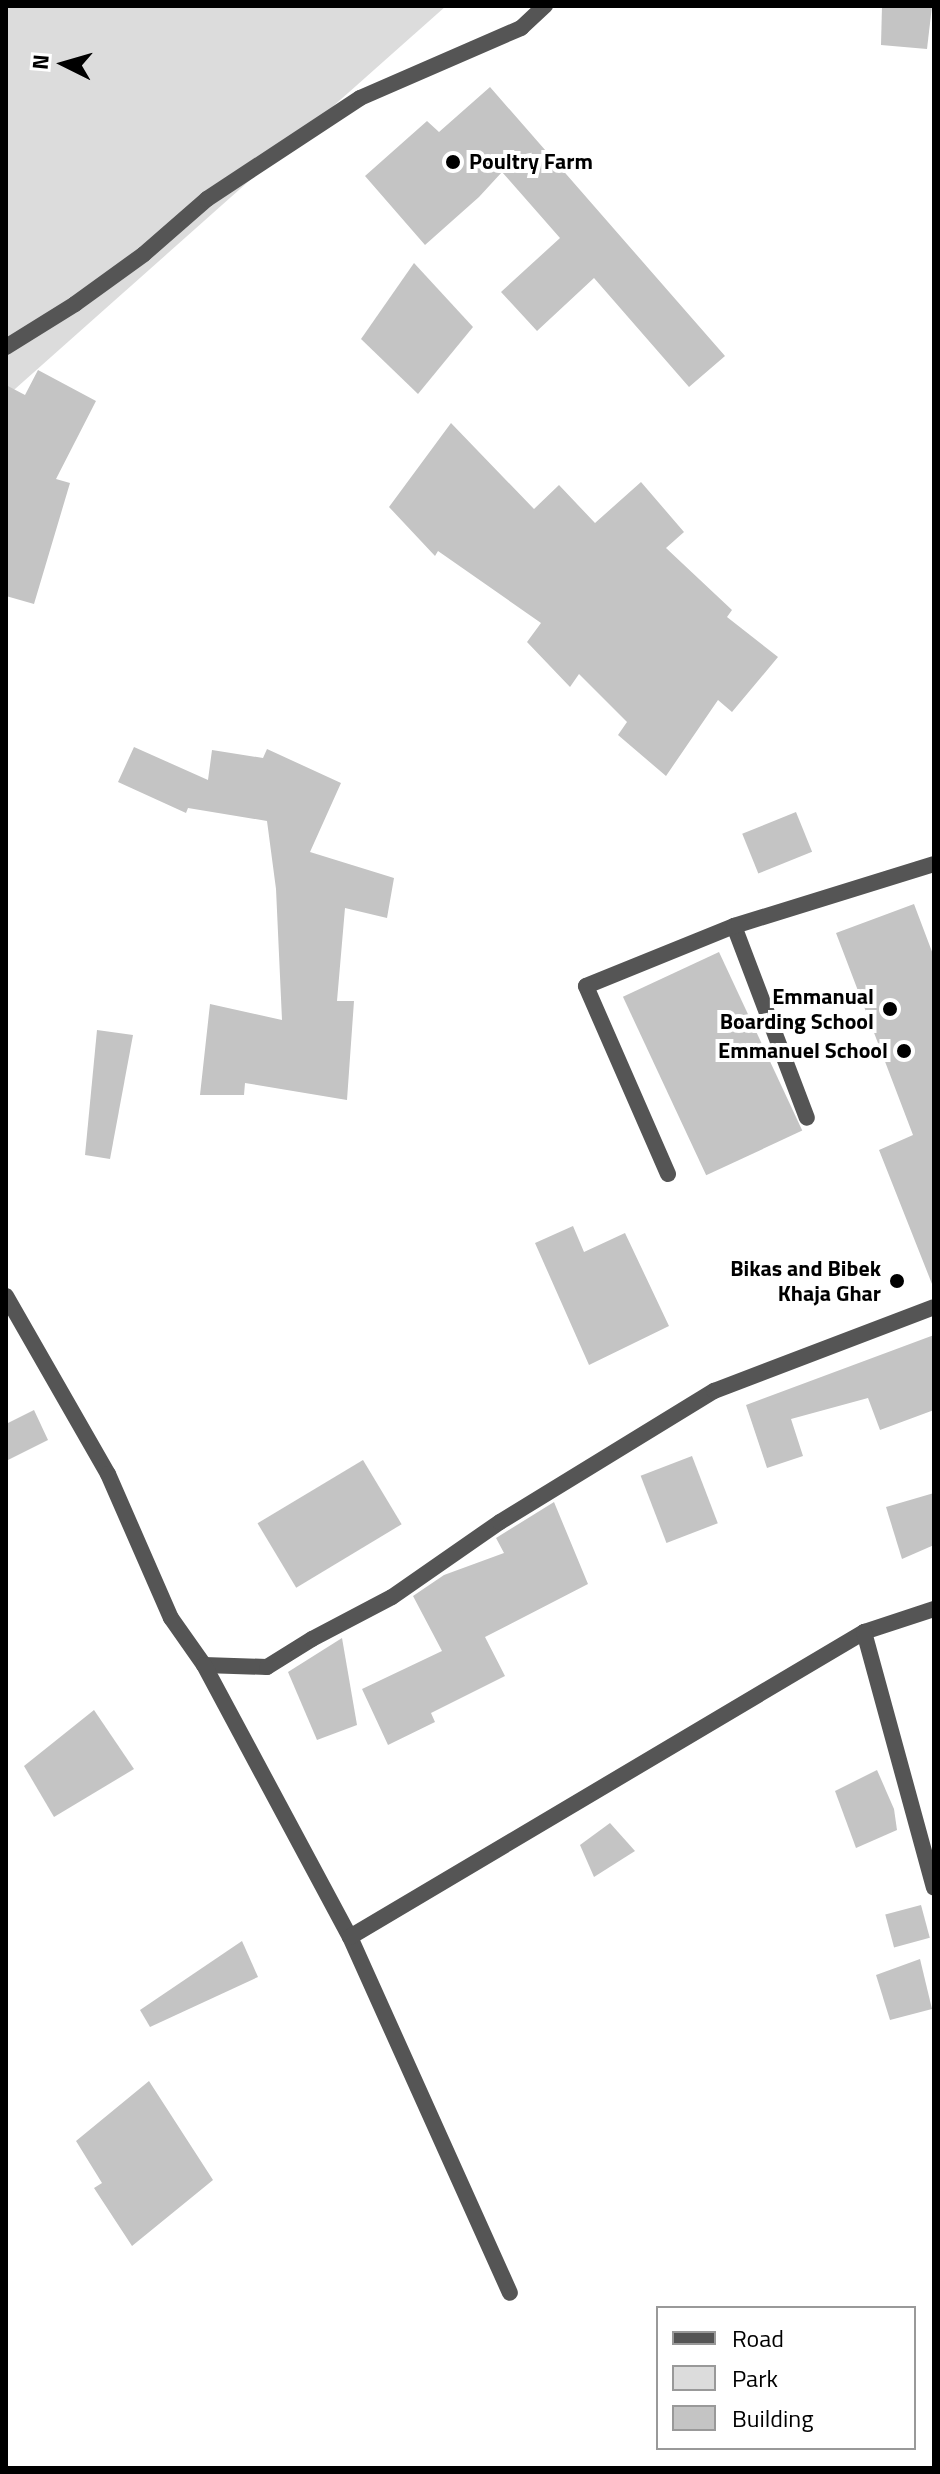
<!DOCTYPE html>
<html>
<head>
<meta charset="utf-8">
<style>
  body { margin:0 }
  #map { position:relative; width:940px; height:2474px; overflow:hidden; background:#fff; font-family:"Titillium Web",sans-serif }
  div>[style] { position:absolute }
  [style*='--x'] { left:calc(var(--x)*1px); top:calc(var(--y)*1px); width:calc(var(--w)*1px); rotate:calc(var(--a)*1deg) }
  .green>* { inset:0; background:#dcdcdc }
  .building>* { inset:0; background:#c4c4c4; transform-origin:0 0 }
  .minor>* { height:16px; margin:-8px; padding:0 8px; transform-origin:8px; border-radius:8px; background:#555 }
  .dots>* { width:22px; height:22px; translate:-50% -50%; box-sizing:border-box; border:4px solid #fff; border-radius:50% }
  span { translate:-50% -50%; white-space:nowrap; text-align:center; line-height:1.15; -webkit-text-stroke:8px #fff; paint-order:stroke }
  .poi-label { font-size:22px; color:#000; font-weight:700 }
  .left { translate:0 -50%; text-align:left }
  .right { translate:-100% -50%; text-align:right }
  .frame { position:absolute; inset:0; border:8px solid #000; pointer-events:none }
  .legend { position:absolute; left:656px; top:2306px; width:260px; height:144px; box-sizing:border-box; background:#fff; border:2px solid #999; margin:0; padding:10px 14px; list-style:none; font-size:24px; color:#000 }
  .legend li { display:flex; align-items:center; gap:16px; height:40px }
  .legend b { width:40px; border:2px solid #999 }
  .north { position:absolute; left:24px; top:24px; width:80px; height:80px; -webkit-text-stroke:6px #fff; paint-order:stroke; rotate:275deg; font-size:22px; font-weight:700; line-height:32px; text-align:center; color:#000 }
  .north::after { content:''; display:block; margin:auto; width:28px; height:36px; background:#000; clip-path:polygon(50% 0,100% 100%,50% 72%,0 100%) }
</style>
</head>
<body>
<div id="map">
  <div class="green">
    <i style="clip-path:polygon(6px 6px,446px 6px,6px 397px)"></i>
  </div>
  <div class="building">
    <i style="clip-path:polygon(882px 6px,932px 6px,927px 49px,881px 45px)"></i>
    <i style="clip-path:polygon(490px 87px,725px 356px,689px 387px,594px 278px,537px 331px,501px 292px,560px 238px,502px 172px,479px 197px,425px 245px,365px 176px,427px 121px,439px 132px)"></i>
    <i style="clip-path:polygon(414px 263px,473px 327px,418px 394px,361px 339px)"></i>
    <i style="clip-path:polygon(38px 370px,96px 401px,56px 479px,70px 483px,34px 604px,6px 596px,6px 385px,25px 395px)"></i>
    <i style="clip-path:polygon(451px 423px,534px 509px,559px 485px,595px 523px,641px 482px,684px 532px,666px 548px,732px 610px,727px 617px,778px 657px,732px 712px,718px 700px,666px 776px,618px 735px,627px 722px,579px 674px,570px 687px,527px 642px,541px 623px,438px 551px,435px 556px,389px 507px)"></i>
    <i style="clip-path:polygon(134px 747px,208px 780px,212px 750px,263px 758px,267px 749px,341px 783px,310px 852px,394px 878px,387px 918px,345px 908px,337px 1001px,354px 1001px,347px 1100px,245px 1083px,244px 1095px,200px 1095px,210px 1004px,282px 1020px,276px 889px,267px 821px,188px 808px,186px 813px,118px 782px)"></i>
    <i style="left:796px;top:812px;width:43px;height:58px;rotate:68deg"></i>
    <i style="clip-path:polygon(914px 904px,934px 957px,932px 1284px,879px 1150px,913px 1135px,836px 933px)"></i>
    <i style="left:719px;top:952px;width:197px;height:106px;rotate:65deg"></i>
    <i style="clip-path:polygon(97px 1030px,133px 1035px,110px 1159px,85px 1155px)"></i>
    <i style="clip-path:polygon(573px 1226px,584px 1252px,625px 1233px,669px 1326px,589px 1365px,535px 1243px)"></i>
    <i style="clip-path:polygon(934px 1335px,934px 1410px,880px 1430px,868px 1398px,791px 1419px,803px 1456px,767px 1468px,746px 1405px)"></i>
    <i style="clip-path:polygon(34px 1410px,48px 1440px,6px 1461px,6px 1424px)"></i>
    <i style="left:692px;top:1456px;width:72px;height:55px;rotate:69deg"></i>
    <i style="left:363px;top:1460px;width:75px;height:123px;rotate:59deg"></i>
    <i style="clip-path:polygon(934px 1493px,934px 1545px,902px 1559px,886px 1507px)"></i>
    <i style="clip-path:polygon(554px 1502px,588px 1584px,485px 1637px,505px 1676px,431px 1713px,435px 1722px,388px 1745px,362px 1689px,442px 1651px,413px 1596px,444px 1575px,504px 1553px,496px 1538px)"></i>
    <i style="clip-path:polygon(342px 1638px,357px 1725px,317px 1740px,288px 1672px)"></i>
    <i style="clip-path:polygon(94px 1710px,134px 1769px,54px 1817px,24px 1766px)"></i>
    <i style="clip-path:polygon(877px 1770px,894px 1809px,897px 1830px,856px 1848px,835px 1791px)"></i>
    <i style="clip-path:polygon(610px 1823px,635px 1851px,594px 1877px,580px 1845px)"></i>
    <i style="left:921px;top:1905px;width:34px;height:37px;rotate:75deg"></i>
    <i style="clip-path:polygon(242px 1941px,258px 1977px,150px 2027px,140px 2010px)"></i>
    <i style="clip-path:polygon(920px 1959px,932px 2009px,890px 2020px,876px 1975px)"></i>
    <i style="clip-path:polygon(149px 2081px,213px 2180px,132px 2246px,94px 2188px,102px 2183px,76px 2141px)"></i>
  </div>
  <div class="minor">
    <i style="--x:6;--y:347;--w:81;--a:-31.9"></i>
    <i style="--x:75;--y:304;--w:85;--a:-35.9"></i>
    <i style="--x:144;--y:254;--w:84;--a:-41.1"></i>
    <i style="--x:207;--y:199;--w:183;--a:-33.4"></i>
    <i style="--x:360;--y:98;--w:176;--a:-23.5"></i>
    <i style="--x:521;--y:28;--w:33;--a:-43"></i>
    <i style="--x:734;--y:926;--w:205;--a:69.2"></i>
    <i style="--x:668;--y:1174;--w:205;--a:-113.6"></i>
    <i style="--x:586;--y:986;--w:160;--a:-22.1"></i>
    <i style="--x:734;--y:926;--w:209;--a:-17.2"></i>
    <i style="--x:6;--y:1296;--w:205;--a:60.2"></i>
    <i style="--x:108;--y:1474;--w:157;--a:66.4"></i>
    <i style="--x:171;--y:1618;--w:57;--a:54.9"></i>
    <i style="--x:204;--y:1665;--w:63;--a:1.8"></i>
    <i style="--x:267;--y:1667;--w:53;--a:-31.9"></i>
    <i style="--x:312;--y:1639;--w:90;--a:-27.7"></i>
    <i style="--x:392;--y:1597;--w:131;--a:-34.8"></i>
    <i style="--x:500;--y:1522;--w:251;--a:-31.5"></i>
    <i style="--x:714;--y:1391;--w:235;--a:-20.9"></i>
    <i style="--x:864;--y:1632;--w:74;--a:-18.2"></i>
    <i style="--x:204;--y:1665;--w:309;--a:61.8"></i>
    <i style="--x:350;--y:1937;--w:390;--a:65.8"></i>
    <i style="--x:350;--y:1937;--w:598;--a:-30.68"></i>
    <i style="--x:864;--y:1632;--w:265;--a:74.7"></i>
  </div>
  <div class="dots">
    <i style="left:453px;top:162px;background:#000"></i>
    <i style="left:890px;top:1009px;background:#000"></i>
    <i style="left:904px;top:1051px;background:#000"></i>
    <i style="left:897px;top:1281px;background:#000"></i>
  </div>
  <div class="poi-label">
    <span class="left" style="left:469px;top:162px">Poultry Farm</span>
    <span class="right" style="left:874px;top:1009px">Emmanual<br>Boarding School</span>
    <span class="right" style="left:888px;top:1051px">Emmanuel School</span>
    <span class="right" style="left:881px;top:1281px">Bikas and Bibek<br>Khaja Ghar</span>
  </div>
  <div class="frame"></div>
  <ul class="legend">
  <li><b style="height:10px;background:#555"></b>Road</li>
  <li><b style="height:22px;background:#dcdcdc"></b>Park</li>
  <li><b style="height:22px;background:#c4c4c4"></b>Building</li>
  </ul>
  <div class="north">N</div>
</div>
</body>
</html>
